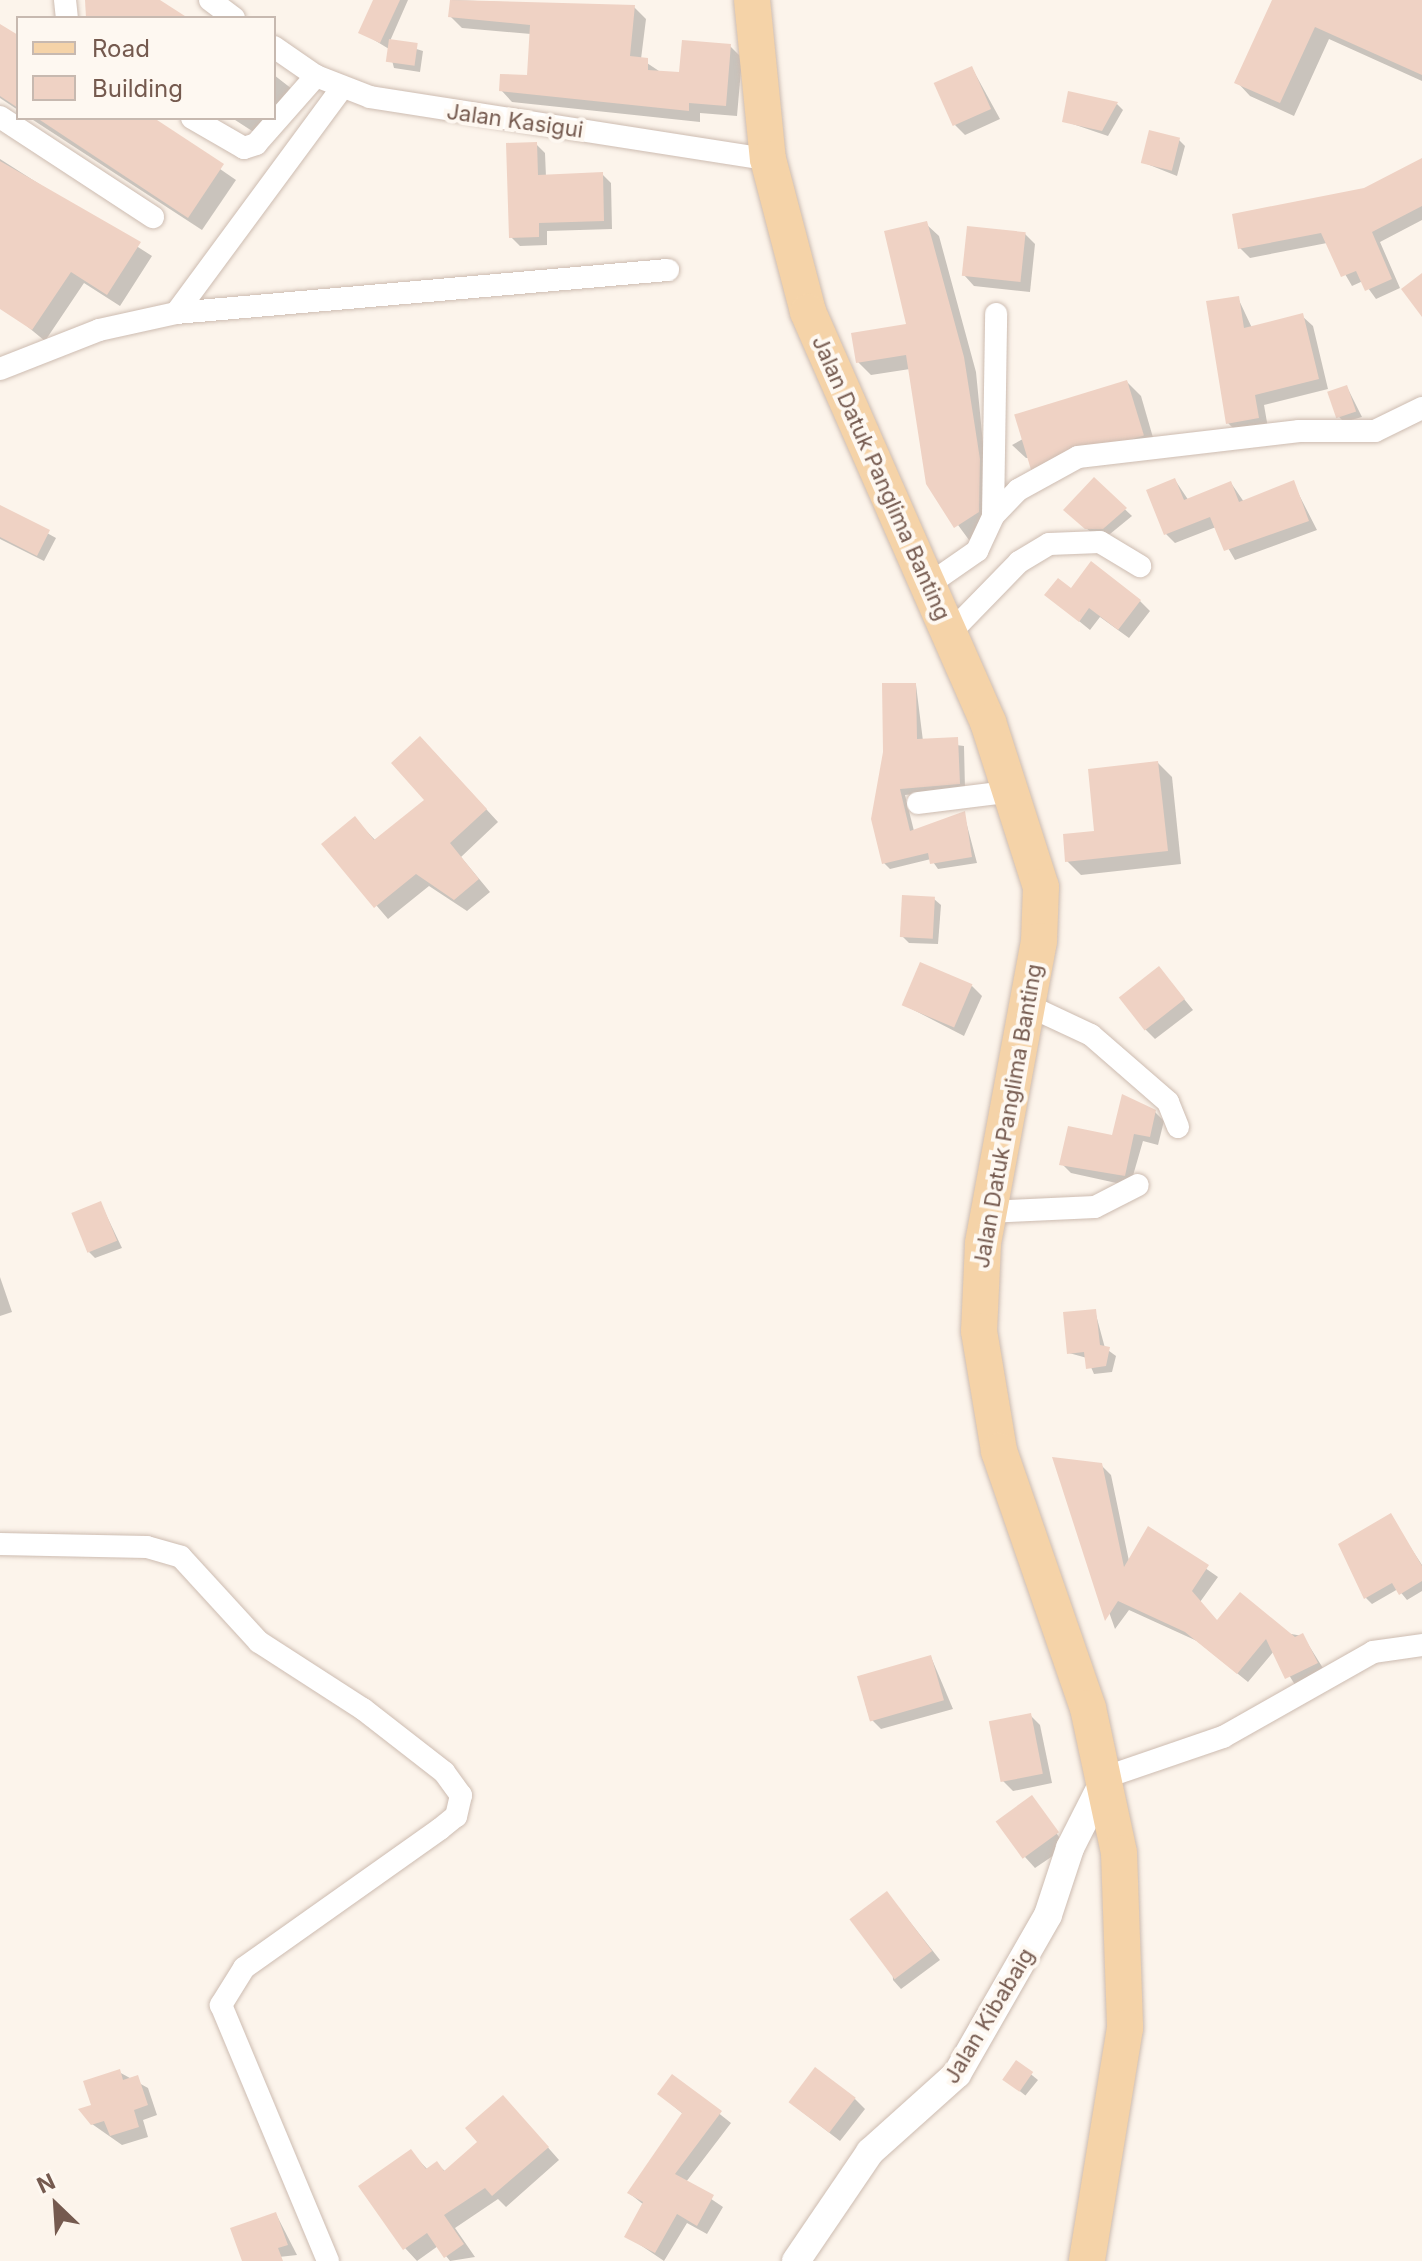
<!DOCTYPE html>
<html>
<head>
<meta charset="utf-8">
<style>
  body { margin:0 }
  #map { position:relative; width:1422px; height:2261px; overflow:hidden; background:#fcf4eb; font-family:Inter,sans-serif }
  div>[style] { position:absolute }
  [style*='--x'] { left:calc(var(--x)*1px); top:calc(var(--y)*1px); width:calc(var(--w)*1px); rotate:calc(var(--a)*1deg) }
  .shadow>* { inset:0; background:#0003; transform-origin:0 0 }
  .building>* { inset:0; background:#efd2c4; transform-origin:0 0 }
  .roads { filter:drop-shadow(0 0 2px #cdbcb1) drop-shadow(0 0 2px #cdbcb1) }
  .minor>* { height:22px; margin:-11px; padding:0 11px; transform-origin:11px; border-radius:11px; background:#fff }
  .tertiary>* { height:28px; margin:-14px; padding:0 14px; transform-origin:14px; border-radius:14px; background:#fff }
  .primary>* { height:36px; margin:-18px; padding:0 18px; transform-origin:18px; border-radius:18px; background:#f5d3a8 }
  span { translate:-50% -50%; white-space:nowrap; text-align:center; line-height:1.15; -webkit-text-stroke:8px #fef8f1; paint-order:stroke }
  .street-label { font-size:22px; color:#755a4f }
  .legend { position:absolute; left:16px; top:16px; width:260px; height:104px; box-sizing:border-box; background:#fef8f1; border:2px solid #c7b9b0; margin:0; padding:10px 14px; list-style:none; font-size:24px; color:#755a4f }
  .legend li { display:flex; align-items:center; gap:16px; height:40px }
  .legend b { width:40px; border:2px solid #c7b9b0 }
  .north { position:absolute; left:16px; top:2165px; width:80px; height:80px; -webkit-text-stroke:6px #fef8f1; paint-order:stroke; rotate:335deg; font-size:22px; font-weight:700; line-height:32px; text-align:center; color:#755a4f }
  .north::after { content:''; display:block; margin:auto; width:28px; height:36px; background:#755a4f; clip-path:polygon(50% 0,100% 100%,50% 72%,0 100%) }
</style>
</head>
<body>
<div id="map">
  <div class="shadow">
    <i style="clip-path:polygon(377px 0,408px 0,390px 41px,423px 51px,420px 72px,394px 68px,389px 49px,361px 32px)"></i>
    <i style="clip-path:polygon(452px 0,634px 7px,646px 19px,641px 59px,659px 71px,681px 75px,730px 46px,742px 58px,737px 116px,700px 113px,700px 122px,512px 102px,501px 90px,529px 77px,531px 34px,462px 28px,450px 16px)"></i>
    <i style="clip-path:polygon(1274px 0,1422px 0,1422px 81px,1329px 39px,1294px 116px,1250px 96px,1237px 82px)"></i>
    <i style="clip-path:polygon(0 26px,18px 38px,18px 110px,0 98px)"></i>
    <i style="clip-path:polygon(972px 68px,1000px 119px,965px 135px,955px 125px)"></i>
    <i style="clip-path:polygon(274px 75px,301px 96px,266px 140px,232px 118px,274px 118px)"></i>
    <i style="clip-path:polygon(1117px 104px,1123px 110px,1108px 136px,1064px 121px)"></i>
    <i style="clip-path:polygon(30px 118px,146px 118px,236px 180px,202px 230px)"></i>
    <i style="clip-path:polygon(1179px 140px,1185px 146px,1177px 176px,1142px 162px)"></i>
    <i style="clip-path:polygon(536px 144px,545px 153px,546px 177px,602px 174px,611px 183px,612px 229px,547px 231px,547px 245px,520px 246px,511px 237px)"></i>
    <i style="clip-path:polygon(0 159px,152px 256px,120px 306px,84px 283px,45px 341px,0 304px)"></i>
    <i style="clip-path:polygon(1422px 161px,1422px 220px,1380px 242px,1400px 288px,1376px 299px,1363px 281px,1352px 286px,1327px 243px,1250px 258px,1240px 248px)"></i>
    <i style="clip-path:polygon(926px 224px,939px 236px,976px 372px,991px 525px,969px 540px,928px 484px,910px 369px,871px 375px,858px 362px,908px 326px)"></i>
    <i style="clip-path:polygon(1025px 234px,1035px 244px,1030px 292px,974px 286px,964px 275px)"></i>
    <i style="clip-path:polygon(1238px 298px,1252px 328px,1302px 316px,1313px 326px,1328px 389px,1264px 405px,1268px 428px,1238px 433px,1228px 423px)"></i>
    <i style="clip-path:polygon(1127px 382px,1141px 396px,1156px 448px,1026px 458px,1012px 445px)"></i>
    <i style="clip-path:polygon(1347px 387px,1362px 417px,1344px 422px,1338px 416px)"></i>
    <i style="clip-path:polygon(1094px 480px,1132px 516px,1110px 534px,1093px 534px,1072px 516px)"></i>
    <i style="clip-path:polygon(1175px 480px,1189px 501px,1231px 483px,1244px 502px,1293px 483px,1317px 530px,1235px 560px,1216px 527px,1175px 543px,1166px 534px)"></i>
    <i style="clip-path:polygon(0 507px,56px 538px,44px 561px,0 539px)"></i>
    <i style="clip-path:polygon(1071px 590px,1140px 601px,1150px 611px,1129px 638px,1100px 617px,1090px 630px,1047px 595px)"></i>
    <i style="clip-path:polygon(916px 685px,923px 741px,964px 746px,965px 789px,905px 795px,914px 831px,964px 814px,977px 863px,938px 869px,931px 859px,890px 869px,884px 863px)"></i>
    <i style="clip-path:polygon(433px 751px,498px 822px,461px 857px,490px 892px,467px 911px,429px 886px,388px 919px,324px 844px,355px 819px,376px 841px,427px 800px)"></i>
    <i style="clip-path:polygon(1158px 763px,1172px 777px,1181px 864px,1081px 875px,1067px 861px)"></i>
    <i style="clip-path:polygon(934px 899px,941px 905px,938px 944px,909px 943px,902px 936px)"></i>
    <i style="clip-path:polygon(1159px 968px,1193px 1010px,1155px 1039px,1145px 1029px)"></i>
    <i style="clip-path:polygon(972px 986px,982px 996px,964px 1036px,904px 1005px)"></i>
    <i style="clip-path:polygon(1155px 1112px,1164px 1121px,1158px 1145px,1143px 1141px,1130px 1186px,1071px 1173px,1062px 1164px)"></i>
    <i style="clip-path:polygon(101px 1204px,122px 1248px,95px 1258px,89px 1252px)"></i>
    <i style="clip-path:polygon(0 1277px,12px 1312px,0 1316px)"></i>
    <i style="clip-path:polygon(1095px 1311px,1105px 1348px,1116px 1356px,1112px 1372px,1094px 1374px,1087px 1358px,1069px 1353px)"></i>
    <i style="clip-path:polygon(1055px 1459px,1101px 1465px,1111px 1475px,1129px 1561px,1148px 1528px,1218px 1577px,1200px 1602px,1218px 1622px,1303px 1636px,1326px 1673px,1297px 1688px,1274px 1651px,1248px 1682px,1197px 1641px,1129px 1610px,1115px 1629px)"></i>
    <i style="clip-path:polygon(1390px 1516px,1422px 1565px,1422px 1591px,1407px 1600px,1398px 1589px,1372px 1604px,1366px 1598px)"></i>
    <i style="clip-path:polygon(931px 1657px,953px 1709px,881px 1729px,871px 1719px)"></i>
    <i style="clip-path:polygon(1030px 1715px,1040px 1725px,1052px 1783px,1013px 1791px,1003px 1781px)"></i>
    <i style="clip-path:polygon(1032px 1798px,1066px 1847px,1035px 1868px,1025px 1857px)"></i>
    <i style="clip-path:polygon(887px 1893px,940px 1960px,901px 1989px,893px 1980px)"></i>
    <i style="left:1017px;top:2063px;width:27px;height:20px;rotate:39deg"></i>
    <i style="clip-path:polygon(119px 2072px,148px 2088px,157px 2115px,143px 2120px,148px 2137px,122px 2145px,92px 2124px,93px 2106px)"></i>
    <i style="clip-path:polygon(672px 2076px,731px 2123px,686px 2182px,723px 2207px,707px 2234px,687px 2223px,664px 2261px,627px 2236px,644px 2205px,629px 2193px,683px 2114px,659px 2094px)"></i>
    <i style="clip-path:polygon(855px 2099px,865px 2109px,840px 2141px,801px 2111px)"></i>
    <i style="clip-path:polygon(515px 2110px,559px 2160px,506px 2207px,498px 2199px,455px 2228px,475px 2257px,450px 2261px,438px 2246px,417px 2261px,405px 2248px,411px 2152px,428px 2170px,437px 2164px,446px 2172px)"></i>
    <i style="clip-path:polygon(276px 2214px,297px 2255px,244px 2261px)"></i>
  </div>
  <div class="building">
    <i style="clip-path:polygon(85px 0,160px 0,188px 18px,86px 18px)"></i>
    <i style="clip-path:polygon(373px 0,400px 0,380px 43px,358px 33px)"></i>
    <i style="clip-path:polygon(450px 0,635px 5px,630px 56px,648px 58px,648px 70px,679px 72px,682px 40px,731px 44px,726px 106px,689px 103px,689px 111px,499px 91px,500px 74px,527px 75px,530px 25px,448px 17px)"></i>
    <i style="clip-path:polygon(1272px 0,1422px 0,1422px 75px,1315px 27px,1280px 103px,1234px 83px)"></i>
    <i style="clip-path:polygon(0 24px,18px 35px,18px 108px,0 96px)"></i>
    <i style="left:389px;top:39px;width:29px;height:23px;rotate:8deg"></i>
    <i style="left:972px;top:66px;width:47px;height:42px;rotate:66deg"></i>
    <i style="clip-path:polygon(1068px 91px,1118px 102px,1102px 131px,1062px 122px)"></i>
    <i style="clip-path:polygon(37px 118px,154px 118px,224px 164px,188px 218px)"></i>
    <i style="left:1149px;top:130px;width:32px;height:34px;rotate:14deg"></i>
    <i style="clip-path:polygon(537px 142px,538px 175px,603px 172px,604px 221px,539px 223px,539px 237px,509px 238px,506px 143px)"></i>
    <i style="clip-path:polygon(1422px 158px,1422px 206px,1372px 232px,1392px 279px,1365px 291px,1356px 271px,1341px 277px,1321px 233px,1238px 249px,1232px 214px,1364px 188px)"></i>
    <i style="clip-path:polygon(0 161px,141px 242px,107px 295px,71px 272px,32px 330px,0 309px)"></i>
    <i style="clip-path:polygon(927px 221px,964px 357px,980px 459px,979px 512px,954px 528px,926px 484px,906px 355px,856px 363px,851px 333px,906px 324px,884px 231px)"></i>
    <i style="left:967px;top:226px;width:59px;height:50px;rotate:6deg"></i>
    <i style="clip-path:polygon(1422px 273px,1422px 317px,1401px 289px)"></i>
    <i style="clip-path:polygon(1239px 296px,1244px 328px,1303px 313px,1319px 379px,1255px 395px,1259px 418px,1226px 424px,1206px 301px)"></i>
    <i style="left:1127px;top:380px;width:58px;height:118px;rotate:73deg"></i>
    <i style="left:1347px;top:385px;width:28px;height:21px;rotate:71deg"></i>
    <i style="clip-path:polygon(1094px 477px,1127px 508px,1103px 529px,1085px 529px,1063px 510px)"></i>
    <i style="clip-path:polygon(1175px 478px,1184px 500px,1231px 481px,1239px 502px,1294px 480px,1309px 521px,1224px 551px,1210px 517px,1164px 535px,1146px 490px)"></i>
    <i style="clip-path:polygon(0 505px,50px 530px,37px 556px,0 537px)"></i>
    <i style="clip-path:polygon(1091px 561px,1141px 600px,1118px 630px,1089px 608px,1079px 622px,1044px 595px,1058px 578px,1071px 588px)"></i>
    <i style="clip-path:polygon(882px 683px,916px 683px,917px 739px,958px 737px,960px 784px,900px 789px,910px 831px,965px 811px,972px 857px,930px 864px,928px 853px,882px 864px,871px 819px,883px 752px)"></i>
    <i style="clip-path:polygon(420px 736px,487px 809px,450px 843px,479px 879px,454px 900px,416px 874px,374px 908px,321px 844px,355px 816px,374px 840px,424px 800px,391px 763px)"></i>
    <i style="clip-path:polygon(1158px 761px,1168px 851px,1065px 862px,1063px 834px,1094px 831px,1088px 769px)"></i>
    <i style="left:902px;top:895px;width:33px;height:42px;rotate:3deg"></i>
    <i style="left:920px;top:962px;width:57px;height:47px;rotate:23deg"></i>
    <i style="left:1159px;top:966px;width:42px;height:51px;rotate:52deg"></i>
    <i style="clip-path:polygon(1122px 1094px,1156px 1110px,1150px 1137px,1134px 1134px,1125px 1176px,1059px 1165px,1068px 1126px,1112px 1135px)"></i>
    <i style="left:101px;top:1201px;width:43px;height:32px;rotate:68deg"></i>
    <i style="clip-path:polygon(1096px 1309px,1100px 1345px,1110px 1347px,1106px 1366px,1086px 1369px,1084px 1352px,1067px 1354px,1063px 1312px)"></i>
    <i style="clip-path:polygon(1052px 1457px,1102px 1463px,1124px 1567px,1148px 1526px,1209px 1565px,1192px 1591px,1217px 1620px,1240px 1592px,1295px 1637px,1303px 1633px,1318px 1663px,1285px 1679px,1266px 1639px,1237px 1674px,1185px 1632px,1118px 1601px,1105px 1621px)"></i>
    <i style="clip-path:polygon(1391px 1513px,1422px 1566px,1422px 1581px,1399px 1595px,1392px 1583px,1364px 1599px,1338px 1544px)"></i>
    <i style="left:931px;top:1655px;width:47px;height:77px;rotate:74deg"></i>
    <i style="left:1031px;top:1713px;width:62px;height:43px;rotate:79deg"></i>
    <i style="left:1032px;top:1795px;width:46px;height:45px;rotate:54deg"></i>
    <i style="left:887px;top:1891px;width:75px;height:47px;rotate:53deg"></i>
    <i style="left:1016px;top:2060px;width:21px;height:24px;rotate:35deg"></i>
    <i style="left:815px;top:2067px;width:51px;height:44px;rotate:37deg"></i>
    <i style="clip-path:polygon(120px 2069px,123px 2080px,138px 2075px,148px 2105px,134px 2110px,139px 2127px,110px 2136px,104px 2121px,91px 2125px,78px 2109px,91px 2105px,83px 2081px)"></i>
    <i style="clip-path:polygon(672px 2074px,722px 2111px,675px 2174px,714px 2195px,697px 2226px,677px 2214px,655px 2253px,624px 2237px,643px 2202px,627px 2193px,682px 2113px,657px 2094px)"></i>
    <i style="clip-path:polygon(503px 2095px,549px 2147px,492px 2196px,485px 2188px,444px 2215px,464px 2244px,444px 2258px,427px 2233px,403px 2250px,358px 2186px,411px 2149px,426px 2169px,437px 2161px,444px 2171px,477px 2142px,465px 2128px)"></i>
    <i style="clip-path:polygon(276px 2212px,288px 2245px,278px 2248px,283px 2261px,242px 2261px,230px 2228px)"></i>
  </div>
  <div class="roads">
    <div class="minor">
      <i style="--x:65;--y:0;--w:18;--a:84"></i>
      <i style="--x:210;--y:0;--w:30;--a:37"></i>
      <i style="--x:274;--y:47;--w:51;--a:34.6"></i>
      <i style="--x:316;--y:76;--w:58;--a:21.3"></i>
      <i style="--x:370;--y:97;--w:403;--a:8.9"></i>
      <i style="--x:0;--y:117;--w:183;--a:33.2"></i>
      <i style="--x:192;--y:118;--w:60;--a:30"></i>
      <i style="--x:244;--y:148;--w:13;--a:-18"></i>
      <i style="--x:256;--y:144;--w:91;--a:-48.6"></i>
      <i style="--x:176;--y:313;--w:280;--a:-53.6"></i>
      <i style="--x:0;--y:369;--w:106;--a:-21.5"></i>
      <i style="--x:99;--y:330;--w:79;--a:-12.4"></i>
      <i style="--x:176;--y:313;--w:494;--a:-5"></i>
      <i style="--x:993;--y:516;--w:202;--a:-89.1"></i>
      <i style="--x:928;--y:585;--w:60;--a:-34.8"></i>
      <i style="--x:977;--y:551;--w:38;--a:-65"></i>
      <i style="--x:993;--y:516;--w:36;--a:-46"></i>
      <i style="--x:1018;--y:490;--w:68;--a:-28.8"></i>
      <i style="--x:1078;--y:457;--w:223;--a:-6.7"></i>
      <i style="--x:1299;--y:431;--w:76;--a:0"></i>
      <i style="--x:1375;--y:431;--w:52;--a:-26.1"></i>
      <i style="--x:949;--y:634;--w:100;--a:-45.8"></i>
      <i style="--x:1019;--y:562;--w:35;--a:-31"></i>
      <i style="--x:1049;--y:544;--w:51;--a:-2.2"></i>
      <i style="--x:1100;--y:542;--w:47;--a:31"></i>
      <i style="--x:918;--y:803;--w:97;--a:-7.1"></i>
      <i style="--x:1027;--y:1005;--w:71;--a:25.1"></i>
      <i style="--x:1091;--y:1035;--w:102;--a:41"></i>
      <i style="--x:1168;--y:1102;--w:27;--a:68"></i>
      <i style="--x:987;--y:1212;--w:108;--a:-2.7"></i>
      <i style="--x:1095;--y:1207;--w:48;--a:-27.1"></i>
      <i style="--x:0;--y:1544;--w:147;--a:1.2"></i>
      <i style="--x:147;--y:1547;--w:35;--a:16"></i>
      <i style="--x:181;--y:1557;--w:115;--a:47.5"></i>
      <i style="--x:259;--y:1642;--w:124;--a:32.8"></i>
      <i style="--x:363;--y:1709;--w:103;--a:37.9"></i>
      <i style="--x:444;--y:1772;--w:29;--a:54"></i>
      <i style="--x:461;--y:1795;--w:22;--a:103"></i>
      <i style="--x:456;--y:1816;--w:21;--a:141"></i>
      <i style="--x:440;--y:1829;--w:240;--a:144.7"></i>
      <i style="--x:244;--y:1968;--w:44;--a:121.9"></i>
      <i style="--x:221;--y:2005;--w:277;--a:67.3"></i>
      <i style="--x:1106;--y:1777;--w:124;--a:-18.9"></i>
      <i style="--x:1223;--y:1737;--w:172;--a:-29.5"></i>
      <i style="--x:1373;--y:1652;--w:49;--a:-8.1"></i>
    </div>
    <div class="tertiary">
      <i style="--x:796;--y:2261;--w:132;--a:-55.8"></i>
      <i style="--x:870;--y:2152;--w:117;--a:-41.9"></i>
      <i style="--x:957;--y:2074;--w:183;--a:-60.2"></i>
      <i style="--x:1048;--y:1915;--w:71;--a:-71.8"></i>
      <i style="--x:1070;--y:1848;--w:80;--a:-63.1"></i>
    </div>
    <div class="primary">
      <i style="--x:752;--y:0;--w:160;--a:84.3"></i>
      <i style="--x:768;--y:159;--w:158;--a:75.3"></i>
      <i style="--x:808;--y:312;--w:448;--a:66.3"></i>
      <i style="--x:988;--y:722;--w:173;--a:72.2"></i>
      <i style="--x:1041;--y:887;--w:54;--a:92.1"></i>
      <i style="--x:1039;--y:941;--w:308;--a:100.5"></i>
      <i style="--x:983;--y:1244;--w:87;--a:92.6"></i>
      <i style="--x:979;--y:1331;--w:122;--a:80.5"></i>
      <i style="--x:999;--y:1451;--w:272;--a:70.9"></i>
      <i style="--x:1088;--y:1708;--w:148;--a:77.9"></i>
      <i style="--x:1119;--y:1853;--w:175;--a:88"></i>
      <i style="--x:1125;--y:2028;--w:236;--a:99.3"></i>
    </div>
  </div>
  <div class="street-label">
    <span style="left:515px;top:121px;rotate:8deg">Jalan Kasigui</span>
    <span style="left:881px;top:478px;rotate:66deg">Jalan Datuk Panglima Banting</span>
    <span style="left:1008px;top:1116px;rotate:-80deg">Jalan Datuk Panglima Banting</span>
    <span style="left:989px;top:2016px;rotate:-59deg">Jalan Kibabaig</span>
  </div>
  <ul class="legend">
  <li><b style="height:10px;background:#f5d3a8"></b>Road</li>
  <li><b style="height:22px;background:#efd2c4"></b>Building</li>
  </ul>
  <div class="north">N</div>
</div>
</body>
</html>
